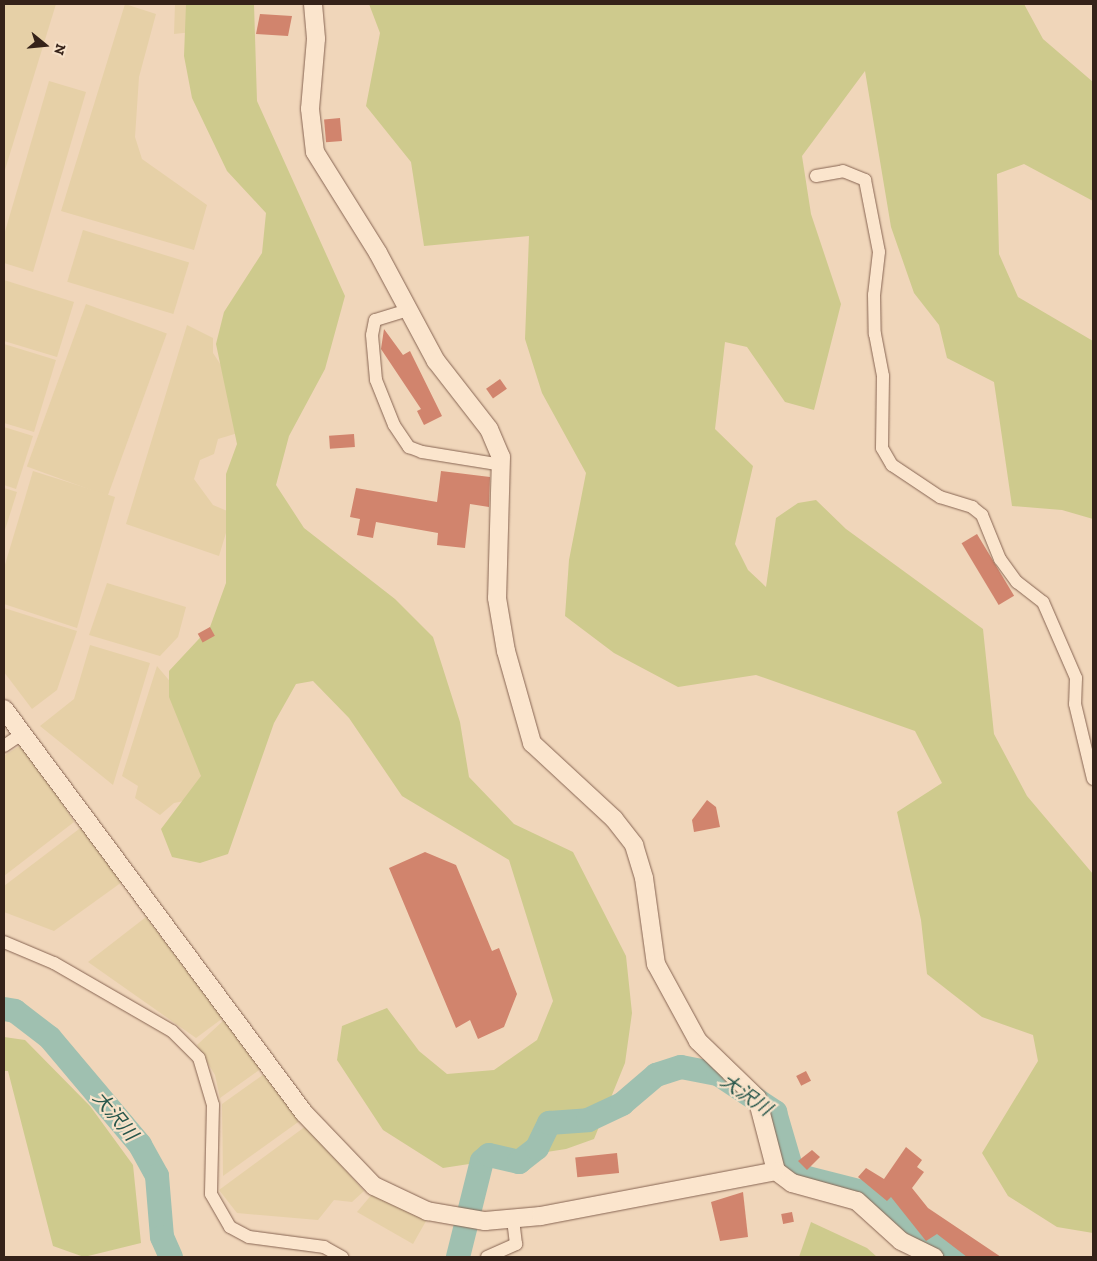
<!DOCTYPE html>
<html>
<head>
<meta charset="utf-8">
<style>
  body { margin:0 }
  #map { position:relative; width:1097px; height:1261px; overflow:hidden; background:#f0d6ba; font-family:"Zilla Slab","Noto Sans JP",serif }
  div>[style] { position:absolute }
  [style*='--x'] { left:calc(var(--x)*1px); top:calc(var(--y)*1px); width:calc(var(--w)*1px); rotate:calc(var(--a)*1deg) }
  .farmland>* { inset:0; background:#e6d0a7; transform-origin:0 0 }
  .green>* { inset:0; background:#ceca8d }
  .river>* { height:24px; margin:-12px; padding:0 12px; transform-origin:12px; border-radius:12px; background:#9fc0b0 }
  .building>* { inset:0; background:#d1846d; transform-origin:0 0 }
  .roads { filter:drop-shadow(0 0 1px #876553) drop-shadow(0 0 1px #876553) }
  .street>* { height:12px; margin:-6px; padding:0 6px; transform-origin:6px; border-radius:6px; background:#fbe5cd }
  .secondary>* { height:18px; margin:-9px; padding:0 9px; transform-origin:9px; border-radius:9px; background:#fbe5cd }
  span { translate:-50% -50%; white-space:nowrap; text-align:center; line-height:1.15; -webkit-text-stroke:4.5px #f7e2c9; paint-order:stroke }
  .water-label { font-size:19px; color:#27564b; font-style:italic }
  .frame { position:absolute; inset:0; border:5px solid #352219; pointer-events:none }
  .north { position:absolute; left:20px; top:20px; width:50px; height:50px; -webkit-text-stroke:4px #f7e2c9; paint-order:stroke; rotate:107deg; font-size:14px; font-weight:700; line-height:20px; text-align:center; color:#352219 }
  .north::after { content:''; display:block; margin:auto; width:18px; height:22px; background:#352219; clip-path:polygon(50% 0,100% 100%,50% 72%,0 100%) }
</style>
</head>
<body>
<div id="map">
  <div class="farmland">
    <i style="clip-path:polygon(4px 4px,56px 4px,4px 173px)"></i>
    <i style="clip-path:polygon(125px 4px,156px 14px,139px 77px,135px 137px,142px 159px,207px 205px,194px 250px,61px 211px)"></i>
    <i style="clip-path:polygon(175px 4px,204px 4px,230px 28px,174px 34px)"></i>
    <i style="clip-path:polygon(49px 81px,86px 92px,33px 272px,4px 263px,4px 235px)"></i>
    <i style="left:83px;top:230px;width:111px;height:54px;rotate:17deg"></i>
    <i style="clip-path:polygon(4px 280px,74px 302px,57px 357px,4px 341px)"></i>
    <i style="left:86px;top:304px;width:86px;height:173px;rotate:20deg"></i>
    <i style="clip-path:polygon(187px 325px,213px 338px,213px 353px,261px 426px,218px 439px,214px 454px,200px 460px,194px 479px,213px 505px,232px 513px,219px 556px,126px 524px)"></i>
    <i style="clip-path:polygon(4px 344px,56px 360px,34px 432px,4px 423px)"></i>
    <i style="clip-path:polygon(4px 427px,33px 436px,16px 489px,4px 485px)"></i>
    <i style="clip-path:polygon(33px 471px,115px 497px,77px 628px,4px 604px,4px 568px)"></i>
    <i style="clip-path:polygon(4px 488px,17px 492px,4px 533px)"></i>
    <i style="clip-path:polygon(107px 583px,186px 607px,178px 637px,160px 656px,89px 635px)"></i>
    <i style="clip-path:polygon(4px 608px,77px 631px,57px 690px,32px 709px,4px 672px)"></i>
    <i style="clip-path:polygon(90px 645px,150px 663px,113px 785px,40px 726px,74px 699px)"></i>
    <i style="clip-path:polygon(157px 666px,173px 685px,214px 795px,174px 803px,160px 815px,135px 798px,138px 786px,122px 776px)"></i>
    <i style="clip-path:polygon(24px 743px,74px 822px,4px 876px,4px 756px)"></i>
    <i style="clip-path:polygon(83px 826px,122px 882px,54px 931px,4px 912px,4px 886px)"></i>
    <i style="clip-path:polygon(146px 917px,223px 1018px,196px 1038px,88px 962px)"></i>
    <i style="clip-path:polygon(224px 1020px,262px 1068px,220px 1098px,215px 1075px,197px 1045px)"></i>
    <i style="clip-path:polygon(267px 1072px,301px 1120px,223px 1176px,222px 1104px)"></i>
    <i style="clip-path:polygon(306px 1126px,364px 1191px,352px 1202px,334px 1200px,318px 1220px,237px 1213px,219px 1190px)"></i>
    <i style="clip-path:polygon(373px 1193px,426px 1221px,413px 1244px,357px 1212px)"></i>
  </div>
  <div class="green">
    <i style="clip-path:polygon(186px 4px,254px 4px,257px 101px,345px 296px,325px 369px,289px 436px,276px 485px,304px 528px,395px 599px,433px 637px,460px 722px,469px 777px,514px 824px,573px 852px,626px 956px,632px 1013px,625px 1063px,594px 1139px,566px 1149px,443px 1168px,383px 1130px,337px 1060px,342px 1026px,387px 1008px,419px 1051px,447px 1074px,494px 1070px,537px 1040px,553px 1001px,509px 860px,402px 796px,349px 718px,313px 681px,296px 684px,274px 723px,228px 854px,200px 863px,172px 857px,161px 829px,201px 776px,169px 697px,169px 671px,210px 627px,226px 583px,226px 474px,237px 444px,216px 344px,224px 312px,262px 253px,266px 213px,227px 171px,192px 98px,184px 56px)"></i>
    <i style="clip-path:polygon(369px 4px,1024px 4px,1043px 39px,1093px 82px,1093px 201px,1024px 164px,997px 174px,999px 254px,1018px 297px,1093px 341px,1093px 519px,1062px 510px,1012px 506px,994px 382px,947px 358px,939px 325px,914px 293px,891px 227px,865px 71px,802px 156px,811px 214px,841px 304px,814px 410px,785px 402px,747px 347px,725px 342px,715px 429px,753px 466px,735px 544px,748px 570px,766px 587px,776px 518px,798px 503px,816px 500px,846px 529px,983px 629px,994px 734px,1027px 796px,1093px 874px,1093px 1233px,1057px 1227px,1008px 1196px,982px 1153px,1038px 1061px,1033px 1035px,982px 1017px,927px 974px,921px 920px,897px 812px,942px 783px,915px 731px,756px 675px,678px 687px,614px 653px,565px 616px,569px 560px,586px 473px,542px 393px,525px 339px,529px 236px,424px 246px,411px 162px,366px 106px,380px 33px)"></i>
    <i style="clip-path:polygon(4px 1037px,25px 1040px,90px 1106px,133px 1165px,141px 1243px,84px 1257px,53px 1246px,8px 1071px,4px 1071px)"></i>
    <i style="clip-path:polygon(811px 1222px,867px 1248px,877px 1257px,799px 1257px)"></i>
  </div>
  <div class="river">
    <i style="--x:4;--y:1009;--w:11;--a:10"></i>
    <i style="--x:15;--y:1011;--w:44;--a:37.6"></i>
    <i style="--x:50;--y:1038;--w:140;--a:49.9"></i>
    <i style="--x:140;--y:1145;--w:35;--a:61"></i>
    <i style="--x:157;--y:1176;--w:61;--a:85.3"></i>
    <i style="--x:162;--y:1237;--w:22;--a:66"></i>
    <i style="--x:458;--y:1257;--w:99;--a:-76"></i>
    <i style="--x:482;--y:1161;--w:9;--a:-41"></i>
    <i style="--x:489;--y:1155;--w:31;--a:13"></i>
    <i style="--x:519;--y:1162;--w:23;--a:-38"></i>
    <i style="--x:537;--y:1148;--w:28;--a:-64"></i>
    <i style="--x:549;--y:1123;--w:39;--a:-4"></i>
    <i style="--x:588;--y:1120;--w:38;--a:-25"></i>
    <i style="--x:622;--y:1104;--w:45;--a:-40.5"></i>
    <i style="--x:656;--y:1075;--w:26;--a:-18"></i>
    <i style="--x:681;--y:1067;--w:38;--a:11"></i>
    <i style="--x:718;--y:1074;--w:69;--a:33.7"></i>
    <i style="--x:775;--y:1112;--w:60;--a:73.7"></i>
    <i style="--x:792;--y:1170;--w:17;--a:28"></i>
    <i style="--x:807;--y:1178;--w:69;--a:14.2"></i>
    <i style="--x:874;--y:1195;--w:62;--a:45"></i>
    <i style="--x:918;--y:1239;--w:48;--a:21.8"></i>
  </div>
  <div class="building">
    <i style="clip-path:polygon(260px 14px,292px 16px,288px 36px,256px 34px)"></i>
    <i style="left:340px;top:118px;width:23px;height:16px;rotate:85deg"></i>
    <i style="clip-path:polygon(384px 329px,403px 355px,410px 351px,442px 416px,424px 425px,417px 411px,421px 409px,381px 349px)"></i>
    <i style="left:500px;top:379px;width:12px;height:17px;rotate:55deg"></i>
    <i style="left:354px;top:434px;width:13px;height:25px;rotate:86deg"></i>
    <i style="clip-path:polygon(441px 471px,490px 477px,489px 507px,470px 504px,465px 548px,437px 545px,438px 533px,376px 522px,373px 538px,357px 535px,360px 519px,350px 517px,356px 488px,437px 502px)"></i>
    <i style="left:977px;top:534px;width:72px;height:18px;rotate:59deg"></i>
    <i style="left:210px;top:627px;width:10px;height:14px;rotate:61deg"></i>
    <i style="clip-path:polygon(707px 800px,716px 807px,720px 827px,694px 832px,692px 820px)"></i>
    <i style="clip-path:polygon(425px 852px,456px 865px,492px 951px,499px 948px,517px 994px,504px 1027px,478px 1039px,470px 1020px,456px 1028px,389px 868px)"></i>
    <i style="left:806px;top:1071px;width:11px;height:11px;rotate:63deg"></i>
    <i style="clip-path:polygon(906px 1147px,922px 1160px,917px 1167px,924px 1172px,912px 1188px,928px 1208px,1001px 1257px,967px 1257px,937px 1234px,926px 1241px,891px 1197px,887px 1201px,858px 1177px,866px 1168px,884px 1179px)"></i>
    <i style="clip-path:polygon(812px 1150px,820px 1157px,807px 1170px,798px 1161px)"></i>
    <i style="left:617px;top:1153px;width:20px;height:42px;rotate:84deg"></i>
    <i style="clip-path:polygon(743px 1192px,748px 1237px,720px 1241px,711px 1202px)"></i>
    <i style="left:792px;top:1212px;width:10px;height:11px;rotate:79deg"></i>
  </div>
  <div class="roads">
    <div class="street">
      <i style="--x:816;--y:176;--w:27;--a:-10"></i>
      <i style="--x:843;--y:171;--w:24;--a:22"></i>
      <i style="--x:865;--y:180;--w:73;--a:79"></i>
      <i style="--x:879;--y:252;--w:43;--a:96.6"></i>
      <i style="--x:874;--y:295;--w:39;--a:89"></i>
      <i style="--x:875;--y:334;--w:43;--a:79.2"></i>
      <i style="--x:883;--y:376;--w:72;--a:90.8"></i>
      <i style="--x:882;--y:448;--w:20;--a:60"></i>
      <i style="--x:892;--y:465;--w:58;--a:33.7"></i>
      <i style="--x:940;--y:497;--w:34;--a:17"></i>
      <i style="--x:972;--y:507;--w:13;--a:39"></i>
      <i style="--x:982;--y:515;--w:48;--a:67.8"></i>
      <i style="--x:1000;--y:559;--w:29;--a:54"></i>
      <i style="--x:1017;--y:582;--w:33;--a:38"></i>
      <i style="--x:1043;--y:602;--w:83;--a:66.5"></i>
      <i style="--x:1076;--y:678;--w:26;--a:92"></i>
      <i style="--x:1075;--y:704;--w:77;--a:76.5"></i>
      <i style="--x:408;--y:310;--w:34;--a:163"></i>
      <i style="--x:375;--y:320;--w:15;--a:101"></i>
      <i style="--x:372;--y:335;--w:45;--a:84.9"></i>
      <i style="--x:376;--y:380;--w:48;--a:68.2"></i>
      <i style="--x:394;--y:425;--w:27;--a:56"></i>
      <i style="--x:409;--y:447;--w:14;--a:21"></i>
      <i style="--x:422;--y:452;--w:81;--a:9.2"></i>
      <i style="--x:4;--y:746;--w:23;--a:-34"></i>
      <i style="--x:4;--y:942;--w:54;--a:22.8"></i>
      <i style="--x:54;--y:963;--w:136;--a:30"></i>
      <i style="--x:172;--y:1031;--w:38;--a:45"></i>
      <i style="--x:199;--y:1058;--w:49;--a:73.4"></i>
      <i style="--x:213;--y:1105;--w:89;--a:91.3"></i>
      <i style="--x:211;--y:1194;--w:38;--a:60"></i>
      <i style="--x:230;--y:1227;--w:21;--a:28"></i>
      <i style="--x:249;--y:1237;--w:76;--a:7.6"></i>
      <i style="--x:324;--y:1247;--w:21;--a:29"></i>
      <i style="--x:487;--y:1257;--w:32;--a:-24"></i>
      <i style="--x:516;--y:1244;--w:25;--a:-97"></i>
    </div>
    <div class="secondary">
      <i style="--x:313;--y:4;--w:35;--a:85"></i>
      <i style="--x:316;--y:39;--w:70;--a:94.9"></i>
      <i style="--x:310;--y:109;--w:43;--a:83.4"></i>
      <i style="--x:315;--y:152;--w:119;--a:58"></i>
      <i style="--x:378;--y:253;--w:123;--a:61.8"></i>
      <i style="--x:436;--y:361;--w:86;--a:52.1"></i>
      <i style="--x:489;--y:429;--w:30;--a:67"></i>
      <i style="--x:501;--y:457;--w:141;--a:91.6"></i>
      <i style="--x:497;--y:598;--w:54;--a:80.4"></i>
      <i style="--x:506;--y:651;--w:96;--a:74.2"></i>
      <i style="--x:532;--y:743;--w:112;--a:42.8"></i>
      <i style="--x:614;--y:819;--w:33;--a:52"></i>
      <i style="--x:634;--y:845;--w:34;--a:73"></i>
      <i style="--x:644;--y:878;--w:87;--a:82.1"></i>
      <i style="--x:656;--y:964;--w:88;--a:61.4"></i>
      <i style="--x:698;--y:1041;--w:82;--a:44"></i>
      <i style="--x:757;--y:1098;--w:75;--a:75.4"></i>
      <i style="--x:776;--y:1171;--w:20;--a:37"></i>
      <i style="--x:792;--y:1183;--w:67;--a:15.5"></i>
      <i style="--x:857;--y:1201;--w:59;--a:42.3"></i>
      <i style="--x:901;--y:1241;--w:37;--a:26"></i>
      <i style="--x:4;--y:709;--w:503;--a:53.4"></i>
      <i style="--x:304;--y:1113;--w:101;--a:46.2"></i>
      <i style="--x:374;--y:1186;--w:59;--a:25.3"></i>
      <i style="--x:427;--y:1211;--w:59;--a:9.8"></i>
      <i style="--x:485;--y:1221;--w:56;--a:-5.1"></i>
      <i style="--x:541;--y:1216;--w:239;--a:-10.8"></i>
    </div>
  </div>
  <div class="water-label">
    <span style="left:746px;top:1095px;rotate:35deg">大沢川</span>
    <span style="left:115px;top:1116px;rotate:50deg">大沢川</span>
  </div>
  <div class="frame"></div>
  <div class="north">N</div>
</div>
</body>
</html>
